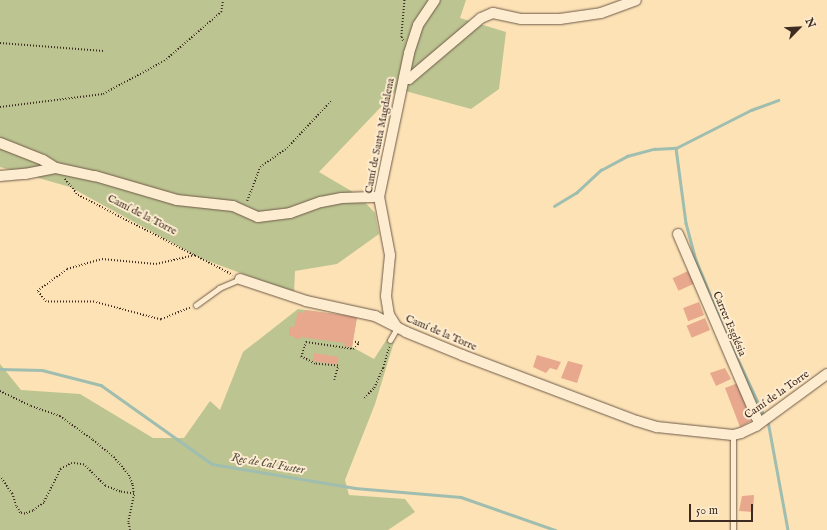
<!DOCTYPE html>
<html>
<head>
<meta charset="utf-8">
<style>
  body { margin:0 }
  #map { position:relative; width:827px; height:530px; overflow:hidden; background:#fde2b6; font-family:"IM FELL English",serif }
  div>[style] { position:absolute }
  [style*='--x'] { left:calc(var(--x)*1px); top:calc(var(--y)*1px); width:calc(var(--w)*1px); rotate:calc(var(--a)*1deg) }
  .green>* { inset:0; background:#bcc491 }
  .stream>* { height:2.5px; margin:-1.25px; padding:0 1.25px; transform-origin:1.25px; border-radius:1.25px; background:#9fbeaf }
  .building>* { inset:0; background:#e7a88d; transform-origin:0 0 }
  .path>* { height:1.5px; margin-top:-0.75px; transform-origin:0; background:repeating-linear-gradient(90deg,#3e2c23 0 1px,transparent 0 3px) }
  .roads { filter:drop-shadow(0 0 1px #6e5a48) drop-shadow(0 0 1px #6e5a48) }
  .service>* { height:5px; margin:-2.5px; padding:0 2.5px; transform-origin:2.5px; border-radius:2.5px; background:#feecd0 }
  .minor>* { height:10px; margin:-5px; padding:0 5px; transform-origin:5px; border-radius:5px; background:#feecd0 }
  span { translate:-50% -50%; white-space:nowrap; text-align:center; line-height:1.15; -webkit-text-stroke:4px #feecd0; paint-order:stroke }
  .street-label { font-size:11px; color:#3e2c23 }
  .water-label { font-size:12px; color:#565046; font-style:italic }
  .north { position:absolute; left:779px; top:8px; width:40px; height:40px; -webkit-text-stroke:3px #feecd0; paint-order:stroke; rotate:66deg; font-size:11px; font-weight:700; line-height:16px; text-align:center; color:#3e2c23 }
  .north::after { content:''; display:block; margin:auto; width:14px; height:18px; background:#3e2c23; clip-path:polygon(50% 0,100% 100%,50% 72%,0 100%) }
  .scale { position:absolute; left:689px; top:504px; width:64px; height:18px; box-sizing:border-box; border:2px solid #3e2c23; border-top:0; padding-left:5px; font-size:12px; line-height:14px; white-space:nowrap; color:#3e2c23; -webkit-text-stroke:3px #feecd0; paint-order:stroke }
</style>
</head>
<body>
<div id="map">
  <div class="green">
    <i style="clip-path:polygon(0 0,466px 0,460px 18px,506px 32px,499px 89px,471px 109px,398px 89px,319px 172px,358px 195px,375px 213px,379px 234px,337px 264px,295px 271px,294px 293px,200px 258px,70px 187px,0 167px)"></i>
    <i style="clip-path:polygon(298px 309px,357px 317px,352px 347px,374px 359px,387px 339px,394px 342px,375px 404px,345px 480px,349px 495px,405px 499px,415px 512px,388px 530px,0 530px,0 364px,21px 390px,80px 394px,153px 438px,184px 438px,210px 401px,220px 410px,243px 352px)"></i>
  </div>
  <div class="stream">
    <i style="--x:676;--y:148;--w:76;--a:82.4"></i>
    <i style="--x:686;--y:223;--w:38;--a:75"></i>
    <i style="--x:696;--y:260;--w:82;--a:67.8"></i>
    <i style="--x:727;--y:336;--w:89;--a:64.9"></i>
    <i style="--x:554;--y:206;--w:26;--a:-31"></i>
    <i style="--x:576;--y:193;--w:34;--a:-43"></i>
    <i style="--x:601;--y:170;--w:30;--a:-28"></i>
    <i style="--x:627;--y:156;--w:28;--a:-15"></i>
    <i style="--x:654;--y:149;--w:22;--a:-3"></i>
    <i style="--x:676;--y:148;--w:84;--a:-26.9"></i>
    <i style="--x:751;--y:110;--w:29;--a:-20"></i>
    <i style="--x:0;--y:369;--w:42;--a:1.4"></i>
    <i style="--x:42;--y:370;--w:61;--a:14.3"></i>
    <i style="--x:101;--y:385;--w:136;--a:35.4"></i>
    <i style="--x:212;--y:464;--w:145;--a:9.5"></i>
    <i style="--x:355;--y:488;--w:106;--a:4.9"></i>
    <i style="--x:461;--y:497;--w:100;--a:19.3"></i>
    <i style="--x:768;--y:421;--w:111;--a:79.6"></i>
  </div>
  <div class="building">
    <i style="left:688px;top:271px;width:14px;height:17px;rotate:65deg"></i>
    <i style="left:699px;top:302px;width:14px;height:17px;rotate:69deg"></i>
    <i style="clip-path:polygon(305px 310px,357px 317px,352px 347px,344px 346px,345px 343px,301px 337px,300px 339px,294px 338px,294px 336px,289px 336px,289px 327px,294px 327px,298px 312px,304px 313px)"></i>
    <i style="left:705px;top:318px;width:13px;height:20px;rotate:67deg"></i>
    <i style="left:314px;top:353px;width:25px;height:8px;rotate:9deg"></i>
    <i style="clip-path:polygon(537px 355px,561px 362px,557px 370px,550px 368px,546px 373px,533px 367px)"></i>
    <i style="clip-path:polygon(568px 361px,583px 365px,577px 383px,561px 378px)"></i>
    <i style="clip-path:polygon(725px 368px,731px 379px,716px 386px,710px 373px)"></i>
    <i style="clip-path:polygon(738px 383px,751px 421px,740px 427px,725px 388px)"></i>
    <i style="clip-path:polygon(754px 495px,753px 512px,739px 511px,742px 496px)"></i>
  </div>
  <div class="path">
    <i style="--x:403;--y:41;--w:4;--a:-117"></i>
    <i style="--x:401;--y:37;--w:37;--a:-85"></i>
    <i style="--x:0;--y:43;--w:104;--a:4.4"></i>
    <i style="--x:0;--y:107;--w:104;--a:-7.2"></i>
    <i style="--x:103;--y:94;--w:69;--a:-28.4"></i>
    <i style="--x:164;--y:61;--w:75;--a:-40.7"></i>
    <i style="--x:221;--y:12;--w:12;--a:-81"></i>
    <i style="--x:65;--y:179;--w:21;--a:51"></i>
    <i style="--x:78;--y:195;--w:174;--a:27.3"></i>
    <i style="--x:247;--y:201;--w:36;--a:-69"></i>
    <i style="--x:260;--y:167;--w:33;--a:-35"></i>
    <i style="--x:287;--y:148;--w:64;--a:-46.9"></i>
    <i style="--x:190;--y:308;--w:31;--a:158"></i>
    <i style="--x:161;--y:320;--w:69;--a:-165"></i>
    <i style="--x:94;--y:302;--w:48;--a:180"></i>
    <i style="--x:46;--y:302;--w:14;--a:-129"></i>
    <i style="--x:37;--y:291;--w:37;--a:-36"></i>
    <i style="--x:67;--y:269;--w:36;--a:-16"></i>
    <i style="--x:102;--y:259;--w:54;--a:5.3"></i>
    <i style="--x:156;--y:264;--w:40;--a:-13"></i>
    <i style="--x:334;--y:380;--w:15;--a:-74"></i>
    <i style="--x:338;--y:366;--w:23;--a:-175"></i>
    <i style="--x:315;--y:364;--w:16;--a:-153"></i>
    <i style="--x:301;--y:357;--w:16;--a:-72"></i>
    <i style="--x:306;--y:342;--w:48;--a:8.5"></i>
    <i style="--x:353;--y:349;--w:8;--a:-45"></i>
    <i style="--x:359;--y:343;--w:6;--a:-171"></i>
    <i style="--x:0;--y:391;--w:34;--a:26"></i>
    <i style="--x:31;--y:406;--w:31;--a:19"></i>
    <i style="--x:60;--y:416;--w:41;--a:36"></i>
    <i style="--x:93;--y:440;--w:27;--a:39"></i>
    <i style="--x:114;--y:457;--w:23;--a:50"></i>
    <i style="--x:129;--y:475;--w:11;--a:68"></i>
    <i style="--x:133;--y:485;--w:9;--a:84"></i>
    <i style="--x:134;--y:494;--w:14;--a:-172"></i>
    <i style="--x:120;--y:492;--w:16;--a:-158"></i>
    <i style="--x:105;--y:486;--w:30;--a:-135"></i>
    <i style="--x:84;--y:465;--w:12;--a:-171"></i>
    <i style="--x:72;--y:463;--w:13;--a:151"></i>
    <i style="--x:61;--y:469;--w:38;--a:117"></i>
    <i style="--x:44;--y:503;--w:14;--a:144"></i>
    <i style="--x:33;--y:511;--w:9;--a:159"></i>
    <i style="--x:25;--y:514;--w:5;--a:-169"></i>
    <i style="--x:20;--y:513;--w:8;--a:-120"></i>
    <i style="--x:16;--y:506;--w:13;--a:-108"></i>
    <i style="--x:12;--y:494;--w:21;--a:-125"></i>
    <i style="--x:364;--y:398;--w:14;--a:-45"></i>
    <i style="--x:374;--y:388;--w:22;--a:-66"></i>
    <i style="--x:383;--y:368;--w:22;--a:-74"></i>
    <i style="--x:130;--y:530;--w:8;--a:-104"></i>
    <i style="--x:128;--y:522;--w:29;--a:-78"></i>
  </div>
  <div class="roads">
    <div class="service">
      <i style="--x:196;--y:305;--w:29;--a:-36"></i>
      <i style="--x:219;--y:288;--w:23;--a:-23"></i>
      <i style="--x:390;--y:340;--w:14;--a:-60"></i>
      <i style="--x:733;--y:435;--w:95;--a:90"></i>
    </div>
    <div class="minor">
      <i style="--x:404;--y:78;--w:5;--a:11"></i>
      <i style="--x:409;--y:79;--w:94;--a:-40.3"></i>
      <i style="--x:481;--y:18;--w:13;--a:-23"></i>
      <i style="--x:493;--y:13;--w:29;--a:12"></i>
      <i style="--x:521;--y:19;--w:39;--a:0"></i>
      <i style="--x:560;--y:19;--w:41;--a:-8.3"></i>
      <i style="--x:601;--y:13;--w:37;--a:-20"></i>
      <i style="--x:0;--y:143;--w:46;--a:21.6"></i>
      <i style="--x:43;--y:160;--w:15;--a:32"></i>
      <i style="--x:0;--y:176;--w:25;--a:-5"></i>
      <i style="--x:25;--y:174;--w:32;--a:-11"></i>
      <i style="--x:56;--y:168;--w:40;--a:12"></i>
      <i style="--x:95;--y:176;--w:85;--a:16.3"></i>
      <i style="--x:177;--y:200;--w:56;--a:6.1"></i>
      <i style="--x:233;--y:206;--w:27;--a:24"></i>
      <i style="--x:258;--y:217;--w:32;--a:-7"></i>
      <i style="--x:290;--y:213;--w:33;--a:-20"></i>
      <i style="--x:321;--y:202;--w:21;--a:-11"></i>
      <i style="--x:342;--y:198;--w:37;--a:-2"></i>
      <i style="--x:678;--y:234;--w:206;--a:66.8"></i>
      <i style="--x:240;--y:279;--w:70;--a:18.4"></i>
      <i style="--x:306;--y:301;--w:71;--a:12.3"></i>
      <i style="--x:375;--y:316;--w:35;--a:27"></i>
      <i style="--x:406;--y:332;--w:61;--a:22.3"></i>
      <i style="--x:462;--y:355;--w:187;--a:20.7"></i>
      <i style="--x:637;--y:421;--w:21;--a:17"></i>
      <i style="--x:657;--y:427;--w:76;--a:6"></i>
      <i style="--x:733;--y:435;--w:8;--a:-14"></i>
      <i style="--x:741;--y:433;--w:17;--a:-25"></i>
      <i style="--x:756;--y:426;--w:88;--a:-36.2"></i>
      <i style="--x:396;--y:326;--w:13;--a:-122"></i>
      <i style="--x:389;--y:315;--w:19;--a:-99"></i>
      <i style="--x:386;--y:296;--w:41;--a:-84.4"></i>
      <i style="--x:390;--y:255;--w:59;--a:-100.7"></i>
      <i style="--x:379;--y:197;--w:147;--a:-78.2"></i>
      <i style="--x:409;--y:53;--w:29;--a:-72"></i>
      <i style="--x:418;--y:25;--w:30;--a:-56"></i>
    </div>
  </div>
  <div class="street-label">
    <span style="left:380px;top:136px;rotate:-79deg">Camí de Santa Magdalena</span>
    <span style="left:142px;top:215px;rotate:27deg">Camí de la Torre</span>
    <span style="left:729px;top:324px;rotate:67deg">Carrer Església</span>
    <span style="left:441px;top:333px;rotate:23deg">Camí de la Torre</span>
    <span style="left:777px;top:395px;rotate:-35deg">Camí de la Torre</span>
  </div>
  <div class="water-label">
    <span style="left:268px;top:464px;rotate:10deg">Rec de Cal Fuster</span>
  </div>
  <div class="north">N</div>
  <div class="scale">50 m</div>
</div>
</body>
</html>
